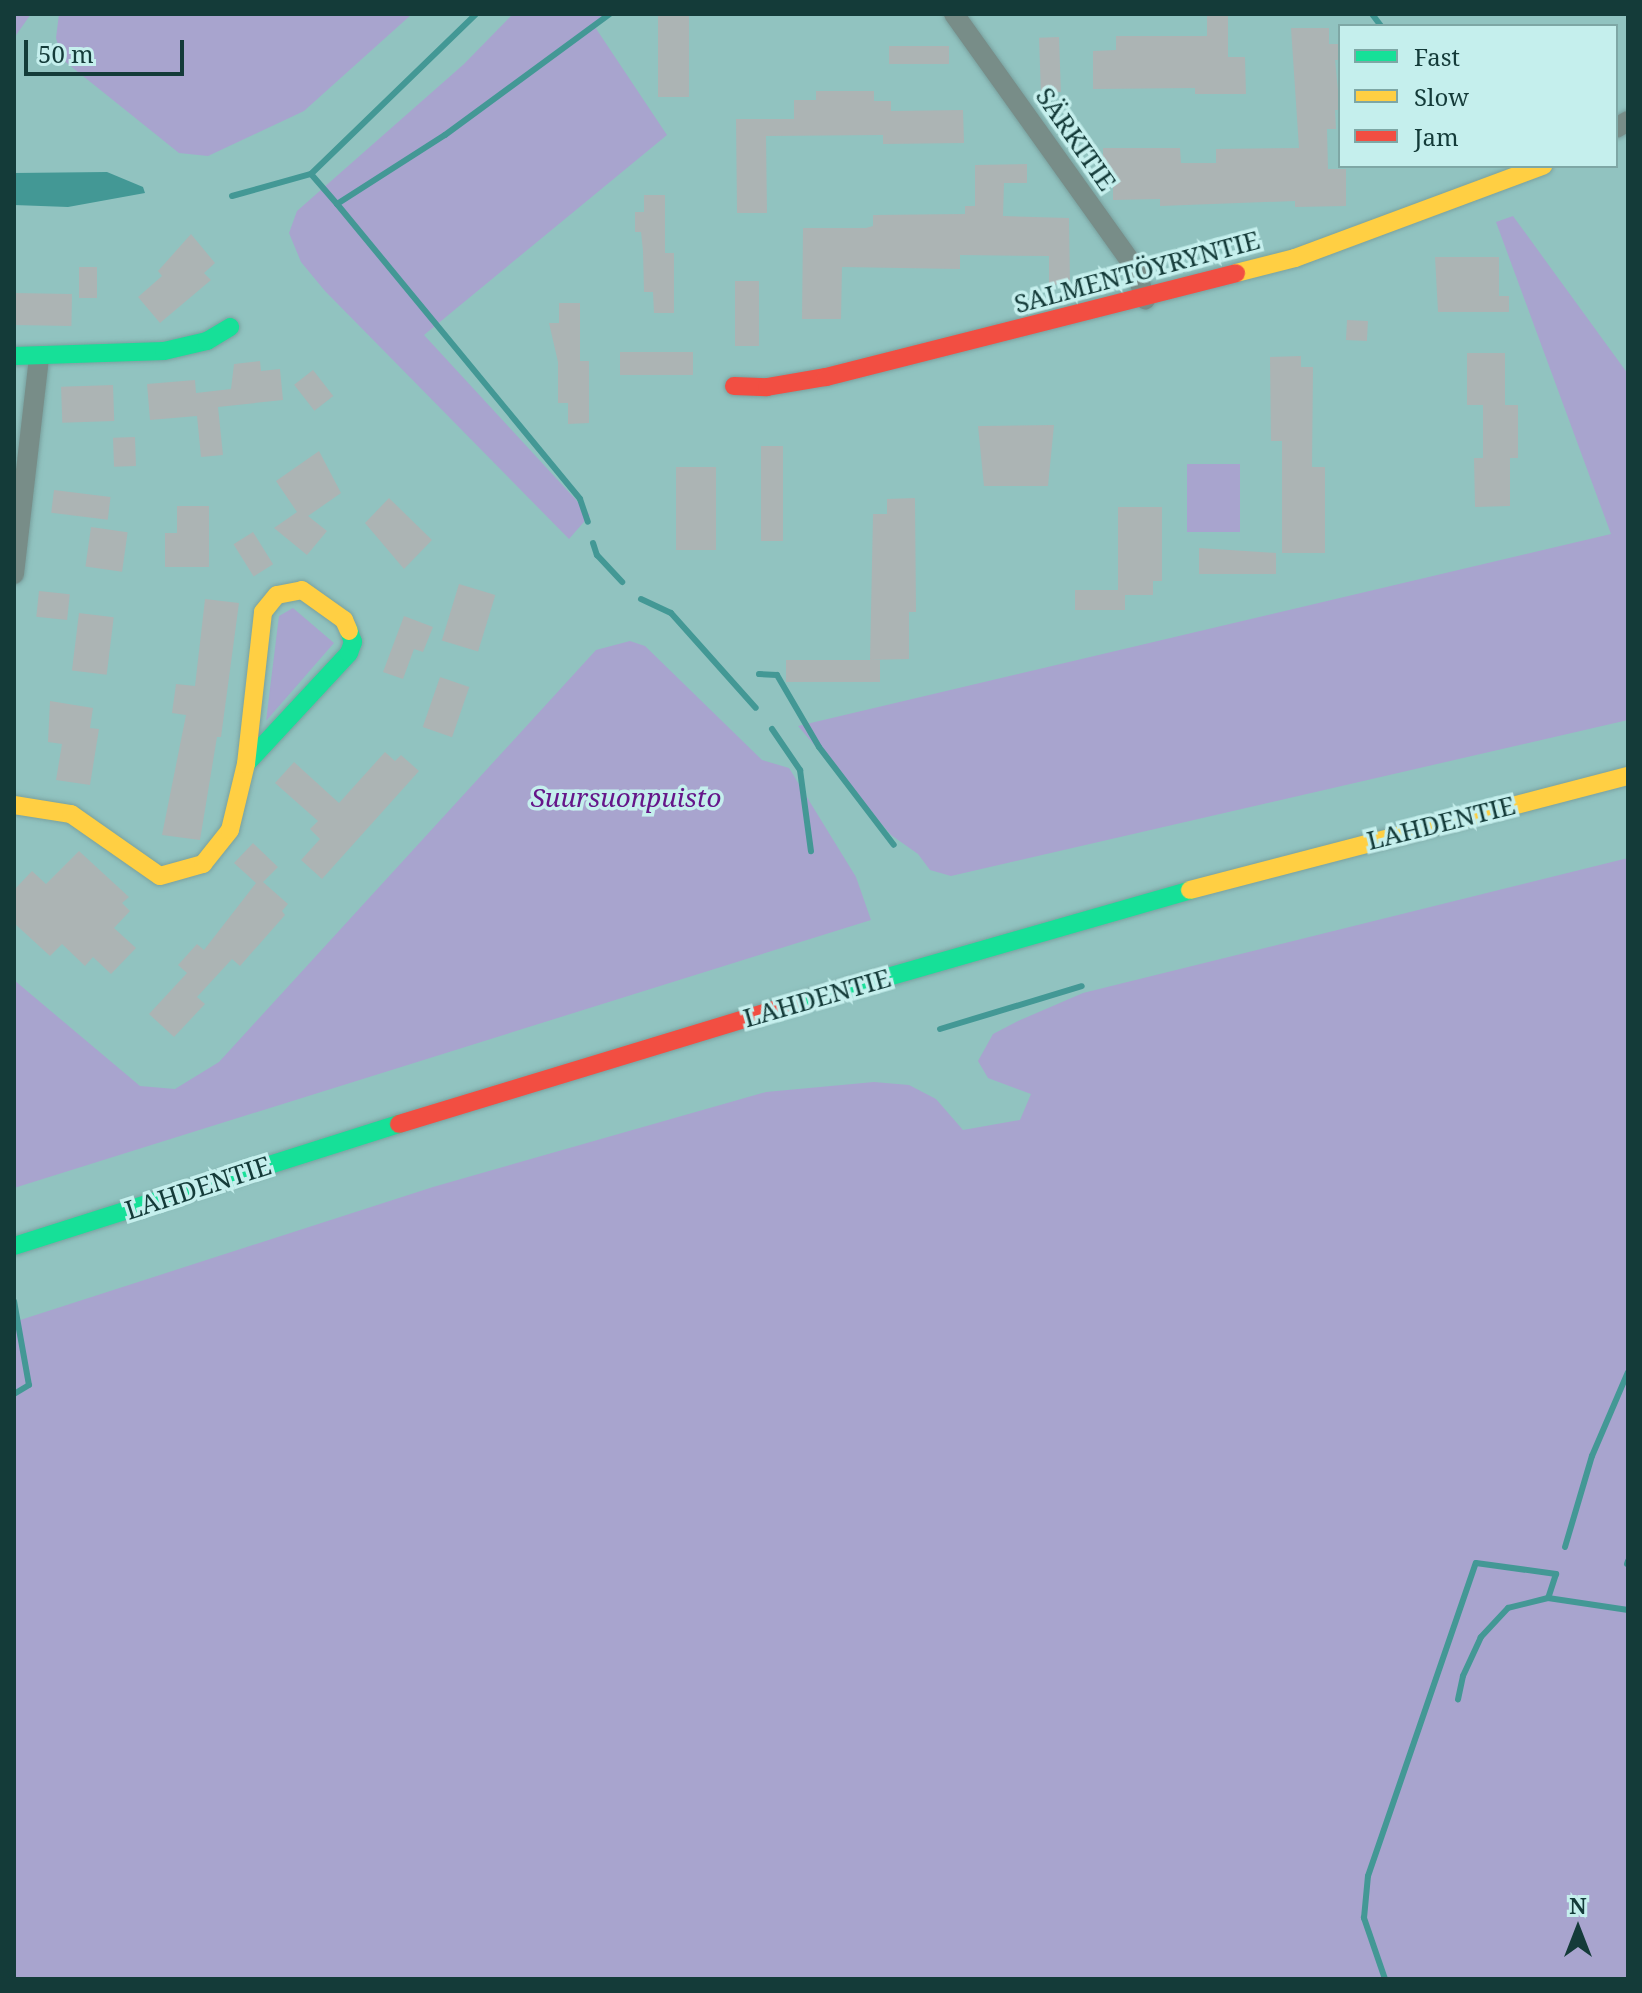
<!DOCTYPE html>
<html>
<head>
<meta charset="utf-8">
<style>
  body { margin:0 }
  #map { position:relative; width:1642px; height:1993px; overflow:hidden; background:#91c3c0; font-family:"Noto Serif",serif }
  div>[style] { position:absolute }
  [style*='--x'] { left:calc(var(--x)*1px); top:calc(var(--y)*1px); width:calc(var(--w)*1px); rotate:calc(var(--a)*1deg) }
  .green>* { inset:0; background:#a8a4ce; transform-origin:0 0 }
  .water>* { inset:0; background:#439895 }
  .stream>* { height:6px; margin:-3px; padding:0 3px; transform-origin:3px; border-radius:3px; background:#439895 }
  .building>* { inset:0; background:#acb4b4; transform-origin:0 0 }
  .roads { filter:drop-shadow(0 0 2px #79a19f) drop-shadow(0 0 2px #79a19f) }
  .street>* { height:20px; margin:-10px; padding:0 10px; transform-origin:10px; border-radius:10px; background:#788d88 }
  .fast>* { height:18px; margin:-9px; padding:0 9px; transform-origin:9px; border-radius:9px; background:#16e098 }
  .slow>* { height:18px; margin:-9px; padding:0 9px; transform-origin:9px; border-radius:9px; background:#ffcf43 }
  .jam>* { height:18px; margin:-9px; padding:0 9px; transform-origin:9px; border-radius:9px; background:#f24e42 }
  span { translate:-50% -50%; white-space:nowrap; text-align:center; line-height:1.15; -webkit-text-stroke:7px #c5efed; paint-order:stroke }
  .street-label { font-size:26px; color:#143b39 }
  .park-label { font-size:26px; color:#651789; font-style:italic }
  .frame { position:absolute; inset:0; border:16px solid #143b39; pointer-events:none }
  .legend { position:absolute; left:1338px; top:24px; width:280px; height:144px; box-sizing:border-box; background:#c5efed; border:2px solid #7ea7a5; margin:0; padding:10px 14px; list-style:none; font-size:24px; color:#143b39 }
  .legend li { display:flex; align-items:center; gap:16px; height:40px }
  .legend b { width:40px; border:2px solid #7ea7a5 }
  .north { position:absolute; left:1538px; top:1889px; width:80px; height:80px; -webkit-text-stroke:6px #c5efed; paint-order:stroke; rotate:0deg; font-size:22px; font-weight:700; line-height:32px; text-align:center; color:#143b39 }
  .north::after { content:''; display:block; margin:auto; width:28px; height:36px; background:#143b39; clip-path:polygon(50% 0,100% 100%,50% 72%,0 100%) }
  .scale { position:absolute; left:24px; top:40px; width:160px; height:36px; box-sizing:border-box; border:4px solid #143b39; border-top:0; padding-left:10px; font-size:24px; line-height:28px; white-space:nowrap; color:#143b39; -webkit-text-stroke:6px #c5efed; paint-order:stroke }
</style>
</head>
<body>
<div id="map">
  <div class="green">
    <i style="clip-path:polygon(14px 14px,31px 14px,14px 38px)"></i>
    <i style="clip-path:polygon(59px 14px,412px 14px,304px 111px,208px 156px,179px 153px,63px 60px,56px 38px)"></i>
    <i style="clip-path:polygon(513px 14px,606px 14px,593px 24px,667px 135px,424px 335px,590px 515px,569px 539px,325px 291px,301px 262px,289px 233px,297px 211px,464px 64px)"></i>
    <i style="clip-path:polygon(1513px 216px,1628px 374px,1628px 720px,951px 876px,930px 870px,918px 854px,891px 835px,798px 726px,1611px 534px,1496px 222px)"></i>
    <i style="left:1187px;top:464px;width:53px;height:68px"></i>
    <i style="clip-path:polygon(293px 608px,334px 643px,266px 721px,279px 616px)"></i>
    <i style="clip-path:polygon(630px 641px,645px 646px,762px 760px,789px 768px,856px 877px,871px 920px,14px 1188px,14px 980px,140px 1086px,175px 1089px,219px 1062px,596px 650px)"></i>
    <i style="clip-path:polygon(1628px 858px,1628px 1979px,14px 1979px,14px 1322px,433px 1187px,766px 1092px,874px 1082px,909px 1085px,936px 1099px,963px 1130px,1020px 1120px,1031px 1094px,988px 1078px,978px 1061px,993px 1034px,1018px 1021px,1083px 993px)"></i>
  </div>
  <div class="water">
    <i style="clip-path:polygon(107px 172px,143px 187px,145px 193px,68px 207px,14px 205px,14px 173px)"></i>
  </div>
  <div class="stream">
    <i style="--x:1372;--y:14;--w:15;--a:53"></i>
    <i style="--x:311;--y:174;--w:40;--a:49"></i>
    <i style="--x:337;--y:204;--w:128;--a:-32.6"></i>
    <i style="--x:445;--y:135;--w:205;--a:-36.3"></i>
    <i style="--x:232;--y:196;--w:82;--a:-15.6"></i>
    <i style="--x:311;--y:174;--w:230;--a:-44.1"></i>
    <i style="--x:337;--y:204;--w:382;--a:50.5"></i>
    <i style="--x:580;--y:499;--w:24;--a:71"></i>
    <i style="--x:593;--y:543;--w:13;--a:72"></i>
    <i style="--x:597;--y:555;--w:37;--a:47"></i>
    <i style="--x:641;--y:599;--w:33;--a:25"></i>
    <i style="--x:671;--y:613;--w:127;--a:48.2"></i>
    <i style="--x:759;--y:674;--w:18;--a:3"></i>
    <i style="--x:777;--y:675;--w:83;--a:59.7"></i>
    <i style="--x:819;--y:747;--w:123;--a:52.6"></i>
    <i style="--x:772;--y:729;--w:50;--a:55.7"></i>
    <i style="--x:800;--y:770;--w:82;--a:82.3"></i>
    <i style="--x:940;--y:1029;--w:148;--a:-16.8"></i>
    <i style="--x:14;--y:1301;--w:85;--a:79.9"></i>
    <i style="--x:29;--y:1385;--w:17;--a:149"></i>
    <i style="--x:1565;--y:1547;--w:95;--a:-73.5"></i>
    <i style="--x:1592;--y:1456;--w:91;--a:-66.8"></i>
    <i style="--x:1627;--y:1564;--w:3;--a:-72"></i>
    <i style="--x:1548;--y:1598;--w:81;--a:8.5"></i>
    <i style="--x:1385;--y:1979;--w:65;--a:-109"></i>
    <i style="--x:1364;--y:1918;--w:42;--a:-84.6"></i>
    <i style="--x:1368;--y:1876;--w:331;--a:-71"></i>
    <i style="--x:1476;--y:1563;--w:81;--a:7.8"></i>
    <i style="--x:1556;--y:1574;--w:25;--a:108"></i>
    <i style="--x:1548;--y:1598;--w:41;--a:166"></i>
    <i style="--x:1508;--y:1608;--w:40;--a:133"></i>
    <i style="--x:1481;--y:1637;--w:43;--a:114.8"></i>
    <i style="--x:1463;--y:1676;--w:24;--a:102"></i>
  </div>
  <div class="building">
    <i style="left:658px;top:14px;width:31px;height:83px"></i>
    <i style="clip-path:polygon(1207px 14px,1228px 14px,1228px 57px,1245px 57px,1246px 94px,1195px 94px,1195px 88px,1093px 89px,1093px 51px,1116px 50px,1116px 36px,1207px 36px)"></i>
    <i style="clip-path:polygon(1291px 28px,1329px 28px,1329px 44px,1340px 44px,1340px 60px,1335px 60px,1340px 110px,1335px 110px,1336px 129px,1327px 129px,1328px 169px,1346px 169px,1346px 206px,1295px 207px,1295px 201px,1160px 206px,1160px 199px,1113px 200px,1113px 178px,1103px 179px,1103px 148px,1180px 148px,1181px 163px,1216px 163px,1216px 149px,1299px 148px)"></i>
    <i style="left:1059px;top:37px;width:55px;height:20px;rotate:88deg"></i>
    <i style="left:889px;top:46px;width:60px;height:18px"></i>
    <i style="clip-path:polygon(816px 91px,874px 91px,874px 101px,891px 101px,891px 111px,963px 110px,964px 143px,883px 144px,883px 135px,766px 136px,767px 213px,737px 213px,736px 119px,794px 119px,794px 100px,816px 100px)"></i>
    <i style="clip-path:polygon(1027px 164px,1027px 183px,1004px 183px,1003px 216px,1069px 218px,1070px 284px,1049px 285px,1049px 256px,960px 255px,960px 269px,842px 267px,841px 319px,802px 319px,803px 228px,866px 228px,873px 226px,873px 215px,965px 214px,965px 206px,975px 206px,975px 165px)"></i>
    <i style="clip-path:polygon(644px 195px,665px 195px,665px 253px,674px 253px,674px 313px,654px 313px,653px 292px,644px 292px,643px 251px,641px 232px,635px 232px,635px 212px,644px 212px)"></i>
    <i style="clip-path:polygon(191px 234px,215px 263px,204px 273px,211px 280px,160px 323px,138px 297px,162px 276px,158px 271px)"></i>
    <i style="clip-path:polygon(1435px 257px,1499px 257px,1499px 296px,1509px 296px,1509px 312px,1438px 312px)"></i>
    <i style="left:79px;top:267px;width:18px;height:31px"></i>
    <i style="left:735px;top:281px;width:24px;height:65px"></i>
    <i style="left:14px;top:293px;width:58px;height:32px;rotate:1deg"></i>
    <i style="clip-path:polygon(559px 303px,580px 303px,580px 361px,589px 361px,589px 423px,568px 424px,568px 403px,558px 403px,558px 362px,549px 323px,559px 323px)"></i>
    <i style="left:1347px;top:320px;width:21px;height:20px;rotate:3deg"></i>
    <i style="left:620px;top:352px;width:73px;height:23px"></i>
    <i style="clip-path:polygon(1467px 353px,1505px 353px,1505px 405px,1518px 405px,1518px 458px,1510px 458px,1510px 506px,1475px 507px,1474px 458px,1483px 458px,1483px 405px,1467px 405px)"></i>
    <i style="clip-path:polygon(1301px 356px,1301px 367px,1313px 367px,1312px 467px,1325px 467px,1325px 553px,1282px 553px,1282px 441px,1271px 441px,1270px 357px)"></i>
    <i style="clip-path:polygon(260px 361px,261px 371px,280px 369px,283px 400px,218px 407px,223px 455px,201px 457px,197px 416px,150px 420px,147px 384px,195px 380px,196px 393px,231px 389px,234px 364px)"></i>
    <i style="left:313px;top:370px;width:33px;height:24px;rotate:52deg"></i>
    <i style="left:113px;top:385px;width:36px;height:52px;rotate:88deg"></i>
    <i style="clip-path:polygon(1054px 425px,1048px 486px,984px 486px,978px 426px)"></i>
    <i style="left:135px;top:437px;width:29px;height:22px;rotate:88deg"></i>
    <i style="left:761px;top:446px;width:22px;height:95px"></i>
    <i style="clip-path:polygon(319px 451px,341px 493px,308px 516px,327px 531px,307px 555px,274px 528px,297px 512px,276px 481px)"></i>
    <i style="left:716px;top:467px;width:83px;height:40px;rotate:90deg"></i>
    <i style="left:54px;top:490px;width:57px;height:23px;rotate:7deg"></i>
    <i style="clip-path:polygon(389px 498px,432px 540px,404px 569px,365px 523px)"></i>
    <i style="clip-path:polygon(915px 498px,916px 612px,909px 612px,909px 659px,870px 660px,873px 514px,887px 514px,887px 499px)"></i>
    <i style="clip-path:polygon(177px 506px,209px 506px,209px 567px,165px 567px,165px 533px,177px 533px)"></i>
    <i style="clip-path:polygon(1118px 507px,1162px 507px,1162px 581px,1153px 581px,1153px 595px,1125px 595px,1125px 610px,1075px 610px,1075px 590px,1118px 590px)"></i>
    <i style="left:91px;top:527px;width:37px;height:40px;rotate:8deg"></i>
    <i style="left:253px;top:532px;width:38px;height:23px;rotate:58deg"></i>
    <i style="clip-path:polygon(1199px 548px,1276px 553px,1276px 574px,1199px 574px)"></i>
    <i style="left:459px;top:584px;width:38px;height:59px;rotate:17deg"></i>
    <i style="left:39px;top:591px;width:31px;height:26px;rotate:6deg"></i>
    <i style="clip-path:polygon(205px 599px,239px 603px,221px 737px,217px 737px,200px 840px,162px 835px,186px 715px,172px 713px,176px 684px,195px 686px)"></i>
    <i style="left:79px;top:613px;width:35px;height:58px;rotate:7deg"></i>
    <i style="clip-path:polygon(404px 616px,433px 627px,423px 652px,414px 649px,403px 679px,383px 672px)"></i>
    <i style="left:786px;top:660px;width:94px;height:22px"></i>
    <i style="left:440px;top:677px;width:31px;height:53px;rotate:19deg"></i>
    <i style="clip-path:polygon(50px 701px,93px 708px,90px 728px,99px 729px,90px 785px,56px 780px,62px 744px,48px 742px)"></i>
    <i style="clip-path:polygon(385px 752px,395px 761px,401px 755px,419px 771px,322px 879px,301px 860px,320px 839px,310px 829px,318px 821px,275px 783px,294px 762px,339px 803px)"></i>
    <i style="clip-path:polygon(253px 843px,278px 867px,263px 882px,288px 904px,282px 911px,285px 915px,240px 966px,232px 959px,197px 997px,205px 1004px,174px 1037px,149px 1014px,187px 973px,178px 965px,197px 944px,204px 950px,256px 883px,234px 863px)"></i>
    <i style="clip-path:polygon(79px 851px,129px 897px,122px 903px,130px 911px,114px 928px,136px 948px,111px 974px,93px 957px,85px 966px,62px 944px,50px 956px,14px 923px,14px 890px,32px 871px,46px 884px)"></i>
  </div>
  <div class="roads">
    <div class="street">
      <i style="--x:954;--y:14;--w:312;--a:54.5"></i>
      <i style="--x:1135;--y:268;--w:33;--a:72"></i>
      <i style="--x:1616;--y:128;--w:14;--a:-30"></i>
      <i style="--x:14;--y:574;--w:218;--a:-83.4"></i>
    </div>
    <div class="fast">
      <i style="--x:14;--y:356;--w:150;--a:-1.9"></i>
      <i style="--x:164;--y:351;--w:44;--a:-13.1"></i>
      <i style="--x:207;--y:341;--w:27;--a:-31"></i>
      <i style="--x:246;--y:764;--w:151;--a:-47.1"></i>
      <i style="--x:349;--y:653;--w:12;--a:-70"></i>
      <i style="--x:353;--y:642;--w:12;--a:-110"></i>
      <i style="--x:797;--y:1003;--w:409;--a:-16"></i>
      <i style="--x:14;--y:1246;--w:404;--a:-17.6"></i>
    </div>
    <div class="slow">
      <i style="--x:1236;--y:273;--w:61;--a:-14.3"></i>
      <i style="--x:1295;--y:258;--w:265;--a:-20.4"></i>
      <i style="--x:14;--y:805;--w:58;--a:9"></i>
      <i style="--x:71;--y:814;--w:108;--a:34.9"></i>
      <i style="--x:160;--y:876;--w:45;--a:-15.6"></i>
      <i style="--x:203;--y:864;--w:43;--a:-51.5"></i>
      <i style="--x:230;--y:830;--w:68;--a:-76.4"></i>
      <i style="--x:246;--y:764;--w:153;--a:-83.6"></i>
      <i style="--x:263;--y:612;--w:22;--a:-51"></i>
      <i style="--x:277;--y:595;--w:25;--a:-11"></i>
      <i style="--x:302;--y:590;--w:52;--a:35.5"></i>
      <i style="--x:344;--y:620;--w:12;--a:66"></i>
      <i style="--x:1190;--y:890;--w:453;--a:-14.6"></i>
    </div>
    <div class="jam">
      <i style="--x:734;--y:386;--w:33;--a:2"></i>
      <i style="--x:767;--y:387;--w:60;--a:-9.6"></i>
      <i style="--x:826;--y:377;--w:423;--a:-14.2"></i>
      <i style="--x:399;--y:1124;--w:416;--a:-16.9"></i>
    </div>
  </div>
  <div class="street-label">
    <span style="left:1076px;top:139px;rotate:55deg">SÄRKITIE</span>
    <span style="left:1137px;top:272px;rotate:-15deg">SALMENTÖYRYNTIE</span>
    <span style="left:1441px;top:823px;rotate:-14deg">LAHDENTIE</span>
    <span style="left:817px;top:998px;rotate:-16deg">LAHDENTIE</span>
    <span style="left:198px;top:1188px;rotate:-18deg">LAHDENTIE</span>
  </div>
  <div class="park-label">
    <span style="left:626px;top:798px">Suursuonpuisto</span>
  </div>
  <div class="frame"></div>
  <ul class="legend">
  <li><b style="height:10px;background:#16e098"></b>Fast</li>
  <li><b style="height:10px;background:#ffcf43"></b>Slow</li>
  <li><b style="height:10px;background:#f24e42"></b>Jam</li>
  </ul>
  <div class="north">N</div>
  <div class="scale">50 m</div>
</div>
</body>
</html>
